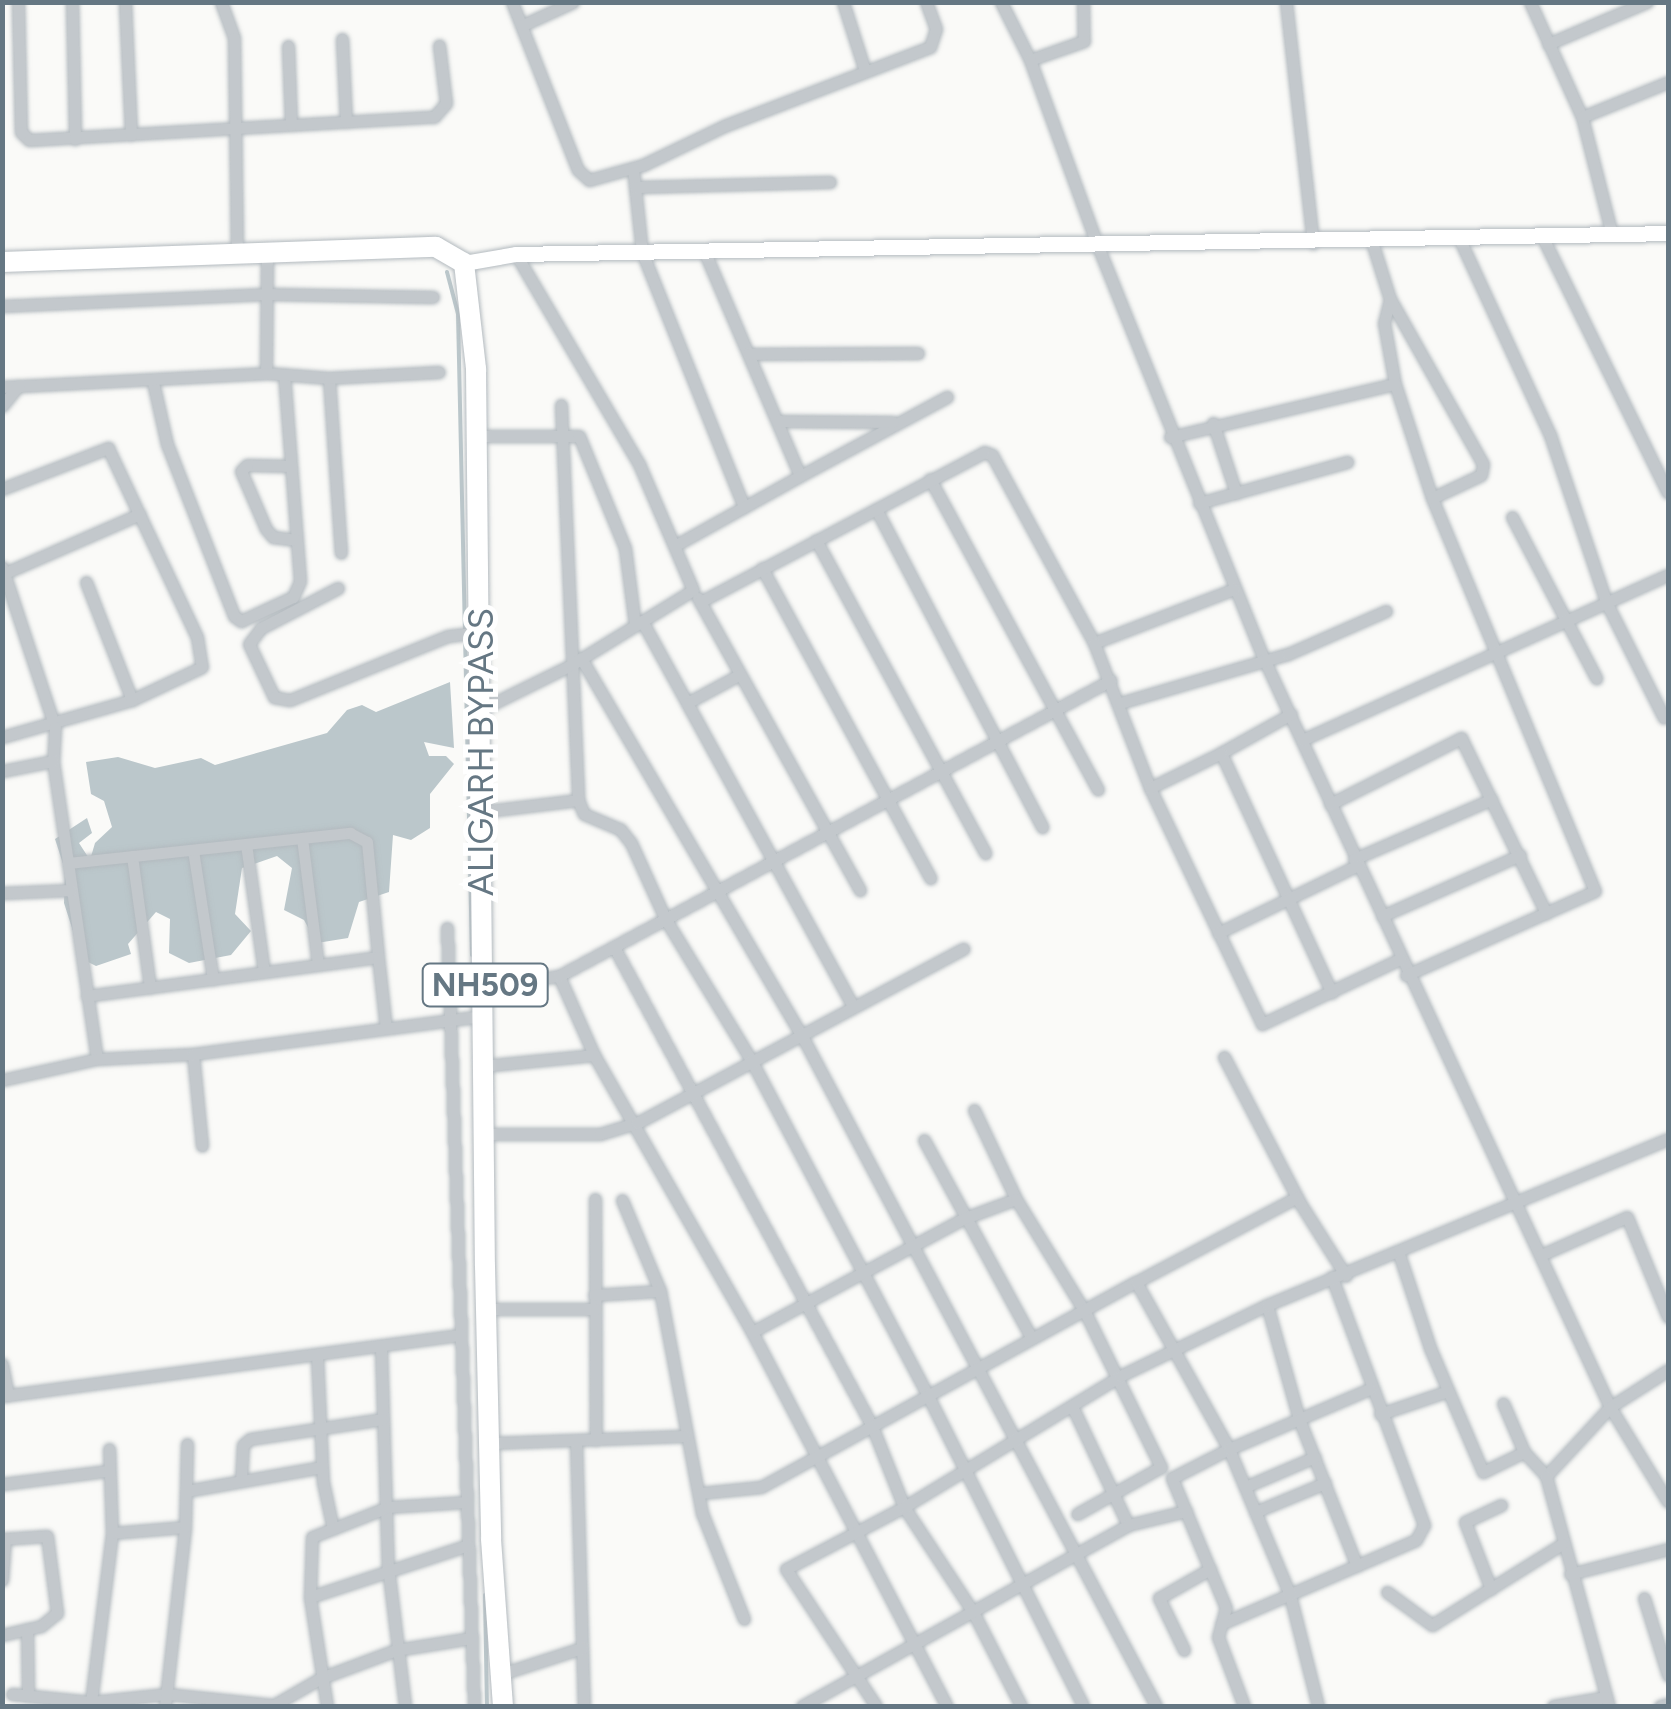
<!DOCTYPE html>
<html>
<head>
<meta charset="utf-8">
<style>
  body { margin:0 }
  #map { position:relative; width:1671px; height:1709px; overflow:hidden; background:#fafaf8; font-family:Figtree,sans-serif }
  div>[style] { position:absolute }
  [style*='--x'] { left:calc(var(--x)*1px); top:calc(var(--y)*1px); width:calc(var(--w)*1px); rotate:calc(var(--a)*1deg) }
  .water>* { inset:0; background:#bbc7cb }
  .stream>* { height:4px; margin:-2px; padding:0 2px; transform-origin:2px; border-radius:2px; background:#bbc7cb }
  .roads { filter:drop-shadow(0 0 2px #b3babf) drop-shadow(0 0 2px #b3babf) }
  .street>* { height:11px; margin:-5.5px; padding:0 5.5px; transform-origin:5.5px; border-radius:5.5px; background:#c3c8cc }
  .secondary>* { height:15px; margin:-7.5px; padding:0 7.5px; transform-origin:7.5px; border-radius:7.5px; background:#fff }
  .highway>* { height:20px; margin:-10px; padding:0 10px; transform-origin:10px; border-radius:10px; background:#fff }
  span { translate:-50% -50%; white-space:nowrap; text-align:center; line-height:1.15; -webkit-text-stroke:10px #fff; paint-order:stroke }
  .shield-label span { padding:2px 8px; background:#fff; border:2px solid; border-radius:8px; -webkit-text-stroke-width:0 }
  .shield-label { font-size:32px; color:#657783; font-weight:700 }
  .street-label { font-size:35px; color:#657783 }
  .frame { position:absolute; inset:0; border:5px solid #657783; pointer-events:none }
</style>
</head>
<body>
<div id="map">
  <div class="water">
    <i style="clip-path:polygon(450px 682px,454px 748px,424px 742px,429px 756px,446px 756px,454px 764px,430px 794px,430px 828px,411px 840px,393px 835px,389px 892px,359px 902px,348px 938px,317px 943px,304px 920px,284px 910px,292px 868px,277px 856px,242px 868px,235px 914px,251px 931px,231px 955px,189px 963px,169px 953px,170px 919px,156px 912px,128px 944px,131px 954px,96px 966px,82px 959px,64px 903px,65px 870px,55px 839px,87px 818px,92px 833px,79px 843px,90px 860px,95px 843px,112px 827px,104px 801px,91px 794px,86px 762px,118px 757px,155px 768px,201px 758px,215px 765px,327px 733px,347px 710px,362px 705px,376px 712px)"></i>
  </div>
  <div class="stream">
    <i style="--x:447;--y:272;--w:43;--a:75.3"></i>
    <i style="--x:458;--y:314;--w:641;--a:88.75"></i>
    <i style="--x:485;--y:1595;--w:111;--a:89"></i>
  </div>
  <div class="roads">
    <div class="street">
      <i style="--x:18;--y:2;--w:130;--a:88.7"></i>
      <i style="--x:21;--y:132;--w:11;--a:45"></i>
      <i style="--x:29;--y:140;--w:406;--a:-3.3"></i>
      <i style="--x:434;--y:117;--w:18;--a:-49"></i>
      <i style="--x:446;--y:103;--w:58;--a:-96.9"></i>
      <i style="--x:72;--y:2;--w:137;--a:88.7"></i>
      <i style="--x:125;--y:2;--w:133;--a:87.4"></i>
      <i style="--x:221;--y:2;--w:38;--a:70"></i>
      <i style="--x:234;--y:38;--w:217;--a:89.2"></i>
      <i style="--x:512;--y:2;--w:180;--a:68.6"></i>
      <i style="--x:578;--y:170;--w:15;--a:42"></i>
      <i style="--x:589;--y:180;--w:56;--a:-15.5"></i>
      <i style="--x:643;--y:165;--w:90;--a:-25.7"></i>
      <i style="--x:724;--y:126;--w:221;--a:-21"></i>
      <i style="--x:930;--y:47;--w:19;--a:-72"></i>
      <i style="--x:936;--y:29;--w:29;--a:-110"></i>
      <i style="--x:843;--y:2;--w:72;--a:72.3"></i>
      <i style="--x:1001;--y:2;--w:65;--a:63.4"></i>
      <i style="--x:1083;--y:2;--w:39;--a:89"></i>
      <i style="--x:1084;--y:41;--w:57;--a:160.6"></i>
      <i style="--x:1030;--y:60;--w:196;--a:70"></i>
      <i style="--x:1097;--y:244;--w:447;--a:68.1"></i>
      <i style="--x:1264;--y:659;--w:824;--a:65.18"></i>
      <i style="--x:1610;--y:1407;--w:94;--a:132.8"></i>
      <i style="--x:1286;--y:2;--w:243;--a:83.6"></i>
      <i style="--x:1530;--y:2;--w:126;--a:65.7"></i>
      <i style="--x:1582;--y:117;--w:122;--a:75.7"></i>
      <i style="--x:523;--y:25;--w:55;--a:-24.7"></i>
      <i style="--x:342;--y:39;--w:83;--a:87.2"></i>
      <i style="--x:1548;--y:44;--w:108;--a:-23"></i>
      <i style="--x:288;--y:46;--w:79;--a:87.8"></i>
      <i style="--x:1582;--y:117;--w:93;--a:-22.1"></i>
      <i style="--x:633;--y:168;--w:84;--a:83.9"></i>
      <i style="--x:642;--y:252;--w:275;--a:68.2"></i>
      <i style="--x:635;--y:187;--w:195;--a:-1.5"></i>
      <i style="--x:1541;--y:234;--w:288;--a:63.9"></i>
      <i style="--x:1459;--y:238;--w:217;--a:65.2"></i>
      <i style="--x:1550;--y:435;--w:178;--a:71.4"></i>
      <i style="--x:1607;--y:604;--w:127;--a:63.4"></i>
      <i style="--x:1372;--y:242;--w:60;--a:72.5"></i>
      <i style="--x:1390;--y:299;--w:25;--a:104"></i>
      <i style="--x:1384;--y:323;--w:62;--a:79.8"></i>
      <i style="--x:1395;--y:384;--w:120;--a:72"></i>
      <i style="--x:1432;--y:498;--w:425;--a:67.5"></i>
      <i style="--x:1595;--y:891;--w:207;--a:156"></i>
      <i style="--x:705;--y:253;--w:242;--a:66.9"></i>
      <i style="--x:800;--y:476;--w:167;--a:-28.3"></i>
      <i style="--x:1390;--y:299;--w:189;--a:60.6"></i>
      <i style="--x:1483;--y:464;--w:11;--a:100"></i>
      <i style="--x:1481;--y:475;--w:54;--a:154.9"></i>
      <i style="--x:2;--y:306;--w:265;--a:-2.6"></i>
      <i style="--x:267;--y:294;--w:166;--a:1"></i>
      <i style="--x:749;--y:354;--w:169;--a:-0.3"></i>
      <i style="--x:266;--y:373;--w:119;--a:-89.5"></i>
      <i style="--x:329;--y:378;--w:175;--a:86.1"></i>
      <i style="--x:153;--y:382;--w:64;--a:77.3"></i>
      <i style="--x:167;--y:444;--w:185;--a:68.7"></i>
      <i style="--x:234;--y:616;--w:9;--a:36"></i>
      <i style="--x:241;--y:621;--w:57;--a:-24.8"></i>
      <i style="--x:293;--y:597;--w:17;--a:-66"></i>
      <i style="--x:300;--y:581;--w:207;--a:-94.4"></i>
      <i style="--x:2;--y:387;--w:264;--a:-3"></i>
      <i style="--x:266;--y:373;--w:63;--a:4.5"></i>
      <i style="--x:329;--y:378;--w:110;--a:-3.1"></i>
      <i style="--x:561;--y:405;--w:395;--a:87.5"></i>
      <i style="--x:578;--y:800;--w:15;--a:67"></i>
      <i style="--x:584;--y:814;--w:39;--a:23"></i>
      <i style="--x:620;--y:829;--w:18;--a:52"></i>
      <i style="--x:631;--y:843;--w:85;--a:65.6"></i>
      <i style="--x:666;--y:920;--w:164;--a:58.7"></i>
      <i style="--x:751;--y:1060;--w:378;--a:62.2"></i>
      <i style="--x:927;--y:1394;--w:349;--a:63.4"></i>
      <i style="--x:2;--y:406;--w:26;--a:-51"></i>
      <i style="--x:777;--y:421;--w:116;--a:0.5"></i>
      <i style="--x:1213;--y:423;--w:74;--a:71.8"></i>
      <i style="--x:477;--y:436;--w:102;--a:0"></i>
      <i style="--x:579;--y:436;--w:121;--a:67.7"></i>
      <i style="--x:625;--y:548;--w:78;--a:82.6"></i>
      <i style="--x:1170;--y:437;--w:231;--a:-13.3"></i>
      <i style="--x:291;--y:466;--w:44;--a:-178.7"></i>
      <i style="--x:247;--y:465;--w:8;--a:135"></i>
      <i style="--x:241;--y:471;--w:63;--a:66.7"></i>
      <i style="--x:266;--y:529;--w:11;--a:49"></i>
      <i style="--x:273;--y:537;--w:24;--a:7"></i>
      <i style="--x:930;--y:479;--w:353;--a:61.6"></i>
      <i style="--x:2;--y:489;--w:114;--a:-21.1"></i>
      <i style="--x:108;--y:448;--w:209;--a:64.8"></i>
      <i style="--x:197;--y:637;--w:30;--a:81"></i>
      <i style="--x:202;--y:667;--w:77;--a:154.8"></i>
      <i style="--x:132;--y:700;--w:135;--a:164.1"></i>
      <i style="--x:1199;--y:503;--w:154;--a:-15.5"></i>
      <i style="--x:876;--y:509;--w:359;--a:62.4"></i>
      <i style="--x:1512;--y:517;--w:182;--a:62.4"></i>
      <i style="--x:816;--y:540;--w:356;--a:61.6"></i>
      <i style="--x:676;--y:545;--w:142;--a:-29.1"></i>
      <i style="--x:2;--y:567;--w:169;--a:71.7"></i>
      <i style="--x:55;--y:727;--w:34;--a:93"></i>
      <i style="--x:53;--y:761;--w:301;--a:81.6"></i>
      <i style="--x:762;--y:568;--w:353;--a:61.5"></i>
      <i style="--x:5;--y:573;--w:147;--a:-23.6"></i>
      <i style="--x:86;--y:582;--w:127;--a:68.7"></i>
      <i style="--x:338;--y:588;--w:87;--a:152.5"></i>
      <i style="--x:261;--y:628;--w:20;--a:127"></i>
      <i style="--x:249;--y:644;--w:59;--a:64.7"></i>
      <i style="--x:274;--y:697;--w:16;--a:11"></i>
      <i style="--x:290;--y:700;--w:170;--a:-22.1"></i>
      <i style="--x:448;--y:636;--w:33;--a:-7"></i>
      <i style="--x:698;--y:598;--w:334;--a:61"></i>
      <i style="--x:700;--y:602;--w:321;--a:-27.8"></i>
      <i style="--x:984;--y:452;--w:9;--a:21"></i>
      <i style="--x:992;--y:455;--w:214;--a:61.5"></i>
      <i style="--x:1094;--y:643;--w:150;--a:-21.1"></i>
      <i style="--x:642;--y:621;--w:94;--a:61.2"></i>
      <i style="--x:687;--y:703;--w:59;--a:-28.3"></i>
      <i style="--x:1094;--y:643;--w:155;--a:68.9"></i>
      <i style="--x:1150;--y:788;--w:261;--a:64.6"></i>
      <i style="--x:1262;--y:1024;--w:153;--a:-25.2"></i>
      <i style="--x:581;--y:658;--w:436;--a:59.7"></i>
      <i style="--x:801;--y:1034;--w:760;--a:62.15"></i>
      <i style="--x:687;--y:703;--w:344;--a:61.3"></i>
      <i style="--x:1120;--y:703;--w:175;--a:-16.3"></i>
      <i style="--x:1288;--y:654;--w:107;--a:-23.7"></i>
      <i style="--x:478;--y:711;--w:104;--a:-26.3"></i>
      <i style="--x:571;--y:665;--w:143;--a:-31.6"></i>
      <i style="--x:693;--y:590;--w:137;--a:-113.2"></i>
      <i style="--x:639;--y:464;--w:243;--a:-120.4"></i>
      <i style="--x:1291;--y:714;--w:80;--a:150.9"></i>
      <i style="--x:1221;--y:753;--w:264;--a:65.2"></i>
      <i style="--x:1302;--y:740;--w:401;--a:-24.3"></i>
      <i style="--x:2;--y:771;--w:52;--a:-11.1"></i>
      <i style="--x:1150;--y:788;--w:79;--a:-26.2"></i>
      <i style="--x:1330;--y:804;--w:147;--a:-26.7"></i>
      <i style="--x:1461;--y:738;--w:195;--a:64.1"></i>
      <i style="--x:479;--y:812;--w:100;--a:-6.9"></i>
      <i style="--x:302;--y:838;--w:128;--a:82.8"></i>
      <i style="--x:246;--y:844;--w:129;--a:82"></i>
      <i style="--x:193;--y:850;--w:131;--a:81.2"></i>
      <i style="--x:132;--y:856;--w:133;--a:82.2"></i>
      <i style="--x:1354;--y:859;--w:150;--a:-23.5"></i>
      <i style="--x:68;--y:863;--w:284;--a:-6.1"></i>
      <i style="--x:350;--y:833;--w:19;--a:28"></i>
      <i style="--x:367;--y:842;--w:116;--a:84.5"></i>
      <i style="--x:378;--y:957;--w:294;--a:172.4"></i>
      <i style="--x:2;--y:893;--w:69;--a:-2.5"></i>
      <i style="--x:1382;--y:916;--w:151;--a:-23.8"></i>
      <i style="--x:447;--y:928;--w:778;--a:88.01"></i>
      <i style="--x:1218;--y:933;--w:156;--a:-25.9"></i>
      <i style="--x:614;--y:947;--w:544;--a:61.69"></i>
      <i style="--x:872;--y:1426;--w:87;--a:68.4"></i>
      <i style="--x:904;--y:1507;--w:126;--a:56.7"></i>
      <i style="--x:973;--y:1612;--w:106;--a:62.9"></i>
      <i style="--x:378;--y:957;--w:71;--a:83.6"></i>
      <i style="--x:559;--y:976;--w:86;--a:66.1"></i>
      <i style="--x:594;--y:1055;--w:319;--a:60.3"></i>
      <i style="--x:752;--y:1332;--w:422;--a:62.5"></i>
      <i style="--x:485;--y:987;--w:75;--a:-8.5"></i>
      <i style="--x:559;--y:976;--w:626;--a:-28.2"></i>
      <i style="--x:193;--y:1054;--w:92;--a:84.4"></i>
      <i style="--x:1224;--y:1057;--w:165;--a:62.5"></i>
      <i style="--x:1300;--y:1203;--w:86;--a:57.8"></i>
      <i style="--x:482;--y:1066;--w:113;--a:-5.6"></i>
      <i style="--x:2;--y:1080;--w:97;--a:-12.5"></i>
      <i style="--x:97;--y:1059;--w:96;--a:-3"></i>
      <i style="--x:193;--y:1054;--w:290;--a:-7.5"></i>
      <i style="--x:974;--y:1110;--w:98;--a:64.7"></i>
      <i style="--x:487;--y:1134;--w:113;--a:0"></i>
      <i style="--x:600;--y:1134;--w:39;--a:-17"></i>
      <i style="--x:637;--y:1123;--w:370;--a:-28.1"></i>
      <i style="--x:924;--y:1140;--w:222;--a:61.5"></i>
      <i style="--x:595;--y:1199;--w:241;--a:89.8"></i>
      <i style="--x:622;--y:1200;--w:99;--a:67.3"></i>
      <i style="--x:660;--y:1291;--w:226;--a:79.3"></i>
      <i style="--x:702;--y:1513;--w:114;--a:68.4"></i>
      <i style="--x:1399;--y:1254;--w:99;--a:71.7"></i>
      <i style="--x:1430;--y:1348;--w:135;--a:66.9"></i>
      <i style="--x:1483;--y:1472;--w:46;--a:-26"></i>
      <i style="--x:1524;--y:1452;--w:53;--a:-113.2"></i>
      <i style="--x:1541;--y:1255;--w:94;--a:-23.8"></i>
      <i style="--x:1627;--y:1217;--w:108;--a:67.7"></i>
      <i style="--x:594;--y:1295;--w:66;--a:-3.5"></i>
      <i style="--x:1267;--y:1305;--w:118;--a:74.3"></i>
      <i style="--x:1299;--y:1419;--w:158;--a:68.5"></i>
      <i style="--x:487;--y:1309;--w:108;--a:0"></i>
      <i style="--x:752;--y:1332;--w:242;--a:-28.2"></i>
      <i style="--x:965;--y:1218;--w:54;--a:-20.4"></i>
      <i style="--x:1016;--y:1199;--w:132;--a:58.6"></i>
      <i style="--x:1085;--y:1312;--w:173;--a:63.9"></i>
      <i style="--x:1161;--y:1467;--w:96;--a:150.8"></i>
      <i style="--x:381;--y:1349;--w:218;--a:88.2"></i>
      <i style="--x:388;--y:1567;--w:140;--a:83"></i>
      <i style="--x:317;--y:1357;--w:125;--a:87.3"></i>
      <i style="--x:323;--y:1482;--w:48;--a:78"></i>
      <i style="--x:2;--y:1364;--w:32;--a:79"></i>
      <i style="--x:1668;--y:1370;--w:69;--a:147.5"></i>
      <i style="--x:1610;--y:1407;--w:111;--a:58.6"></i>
      <i style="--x:2;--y:1396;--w:463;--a:-7.6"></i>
      <i style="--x:1072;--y:1406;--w:132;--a:64.8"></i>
      <i style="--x:1380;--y:1414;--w:72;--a:-18.7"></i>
      <i style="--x:576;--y:1441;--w:265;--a:88.3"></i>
      <i style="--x:490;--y:1443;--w:195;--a:-2.1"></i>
      <i style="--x:1524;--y:1452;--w:33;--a:47"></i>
      <i style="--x:1546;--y:1476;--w:238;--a:74.7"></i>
      <i style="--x:241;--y:1481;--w:36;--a:-87"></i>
      <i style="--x:243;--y:1445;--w:9;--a:-41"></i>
      <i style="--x:250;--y:1439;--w:134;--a:-8.6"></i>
      <i style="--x:2;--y:1484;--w:106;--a:-7.1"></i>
      <i style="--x:1245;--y:1487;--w:76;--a:-23.2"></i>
      <i style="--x:186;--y:1491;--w:138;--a:-10"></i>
      <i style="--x:701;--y:1493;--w:60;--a:-5.7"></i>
      <i style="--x:761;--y:1487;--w:427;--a:-28.7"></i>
      <i style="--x:1255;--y:1512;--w:76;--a:-22.5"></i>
      <i style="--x:112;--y:1533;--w:73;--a:-4.7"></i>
      <i style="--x:2;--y:1539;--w:45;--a:-3.8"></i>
      <i style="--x:47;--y:1536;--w:78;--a:82.6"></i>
      <i style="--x:57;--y:1613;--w:21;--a:141"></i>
      <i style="--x:41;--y:1626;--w:40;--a:167"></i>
      <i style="--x:1570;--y:1574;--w:101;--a:-14.3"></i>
      <i style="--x:2;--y:1580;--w:41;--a:-85.8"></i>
      <i style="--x:1491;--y:1589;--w:72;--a:-111.2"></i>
      <i style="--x:1465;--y:1522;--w:40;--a:-25"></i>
      <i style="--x:1387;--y:1592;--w:56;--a:36.3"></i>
      <i style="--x:1432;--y:1625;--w:153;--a:-31.9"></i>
      <i style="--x:310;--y:1597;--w:166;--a:-18.2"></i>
      <i style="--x:1644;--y:1598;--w:81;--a:72.7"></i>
      <i style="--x:1221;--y:1624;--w:212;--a:-23.3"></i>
      <i style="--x:1416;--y:1540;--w:17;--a:-62"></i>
      <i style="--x:1424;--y:1525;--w:265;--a:-110.4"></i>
      <i style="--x:27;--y:1629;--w:67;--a:89.1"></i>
      <i style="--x:1184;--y:1650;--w:58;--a:-115.7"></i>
      <i style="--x:1159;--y:1598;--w:59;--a:-29.6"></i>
      <i style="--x:501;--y:1674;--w:85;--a:-17.8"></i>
      <i style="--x:12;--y:1694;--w:79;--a:5.8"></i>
      <i style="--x:91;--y:1702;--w:76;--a:-6"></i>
      <i style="--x:167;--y:1694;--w:108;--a:5.9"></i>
      <i style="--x:274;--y:1705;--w:54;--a:-29.9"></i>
      <i style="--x:321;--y:1678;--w:80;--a:-20.5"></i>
      <i style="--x:396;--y:1650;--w:76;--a:-9.1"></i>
      <i style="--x:91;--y:1702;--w:170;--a:-82.9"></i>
      <i style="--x:112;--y:1533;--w:84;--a:-92"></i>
      <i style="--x:165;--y:1706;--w:180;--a:-83.6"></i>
      <i style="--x:185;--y:1527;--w:83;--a:-88.6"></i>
      <i style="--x:327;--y:1706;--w:110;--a:-98.9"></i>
      <i style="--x:310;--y:1597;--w:60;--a:-88.1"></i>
      <i style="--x:312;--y:1537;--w:82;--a:-21.5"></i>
      <i style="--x:388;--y:1507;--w:78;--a:-3.7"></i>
      <i style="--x:802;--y:1706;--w:373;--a:-29"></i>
      <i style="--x:1128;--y:1525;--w:60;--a:-13.6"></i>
      <i style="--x:876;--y:1706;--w:164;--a:-123.3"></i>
      <i style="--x:786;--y:1569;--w:133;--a:-27.7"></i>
      <i style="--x:904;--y:1507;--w:253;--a:-31.2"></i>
      <i style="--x:1120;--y:1376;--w:163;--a:-25.8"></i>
      <i style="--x:1267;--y:1305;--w:434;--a:-22.5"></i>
      <i style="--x:1244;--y:1706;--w:74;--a:-110.6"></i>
      <i style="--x:1218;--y:1637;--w:30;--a:-75"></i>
      <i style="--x:1226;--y:1608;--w:141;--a:-112.6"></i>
      <i style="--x:1172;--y:1478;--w:64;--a:-27"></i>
      <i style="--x:1229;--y:1449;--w:191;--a:-119.1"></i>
      <i style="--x:1136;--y:1282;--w:182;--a:-27.8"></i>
      <i style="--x:1318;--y:1706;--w:114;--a:-104.2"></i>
      <i style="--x:1290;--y:1595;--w:158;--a:-112.7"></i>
      <i style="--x:1229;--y:1449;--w:153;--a:-23.1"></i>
      <i style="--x:1553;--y:1706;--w:54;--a:-9.6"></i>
      <i style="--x:1660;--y:1706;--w:8;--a:-14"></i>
    </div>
    <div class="secondary">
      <i style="--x:464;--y:263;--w:53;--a:-9.8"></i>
      <i style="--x:516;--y:254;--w:1152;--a:-1.04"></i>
    </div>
    <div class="highway">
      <i style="--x:2;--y:262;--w:434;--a:-2"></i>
      <i style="--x:436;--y:247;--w:32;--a:30"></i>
      <i style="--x:464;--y:263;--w:107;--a:83.5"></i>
      <i style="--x:476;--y:369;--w:897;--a:89.43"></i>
      <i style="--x:485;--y:1266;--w:273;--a:88.7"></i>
      <i style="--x:491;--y:1539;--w:167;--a:85.9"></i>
    </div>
  </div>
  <div class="shield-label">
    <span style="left:485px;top:985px">NH509</span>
  </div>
  <div class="street-label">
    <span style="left:481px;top:752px;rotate:-90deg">ALIGARH BYPASS</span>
  </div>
  <div class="frame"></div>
</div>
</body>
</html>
